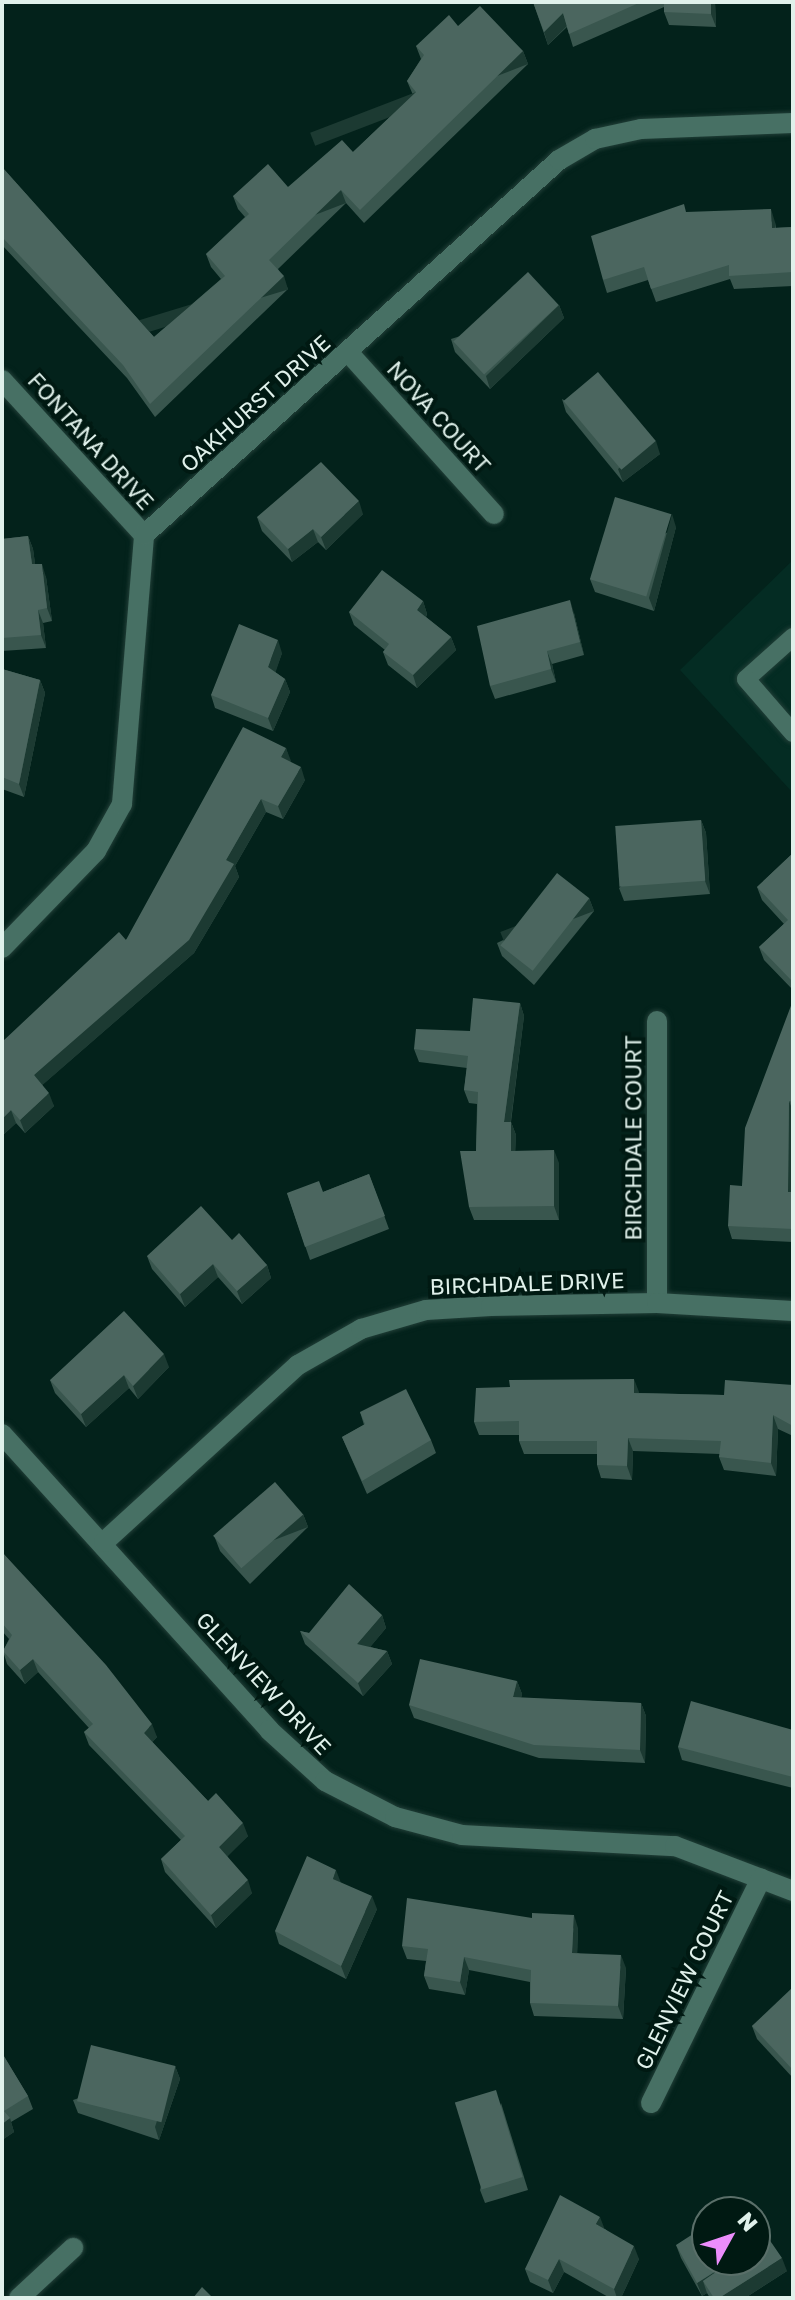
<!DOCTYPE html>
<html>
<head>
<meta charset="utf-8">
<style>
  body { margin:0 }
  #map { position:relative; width:795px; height:2300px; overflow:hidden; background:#03221b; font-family:"Golos Text",sans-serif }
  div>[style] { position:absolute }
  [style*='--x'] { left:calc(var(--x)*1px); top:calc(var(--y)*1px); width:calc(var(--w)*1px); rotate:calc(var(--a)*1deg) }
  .built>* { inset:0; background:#042c23 }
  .roads { filter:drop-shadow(0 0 2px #223f38) drop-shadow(0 0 2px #223f38) }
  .lane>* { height:18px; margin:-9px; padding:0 9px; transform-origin:9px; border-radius:9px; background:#477064 }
  .street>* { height:20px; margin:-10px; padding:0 10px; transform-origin:10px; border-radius:10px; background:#477064 }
  .wall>* { inset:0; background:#39564e }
  .shaded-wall>* { inset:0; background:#1c3a32; transform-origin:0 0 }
  .building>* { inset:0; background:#4b665f; transform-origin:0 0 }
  span { translate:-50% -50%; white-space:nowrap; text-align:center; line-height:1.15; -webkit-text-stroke:8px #001912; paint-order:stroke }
  .street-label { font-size:22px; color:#e0f1eb }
  .frame { position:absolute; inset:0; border:4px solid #e0f1eb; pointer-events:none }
  .north { position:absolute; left:691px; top:2196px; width:80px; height:80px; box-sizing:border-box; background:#001912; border:2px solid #5a6f69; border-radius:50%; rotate:50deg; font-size:22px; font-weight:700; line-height:32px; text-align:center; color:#e0f1eb }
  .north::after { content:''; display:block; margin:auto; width:28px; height:36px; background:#eb8dfb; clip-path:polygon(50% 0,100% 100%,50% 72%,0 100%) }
</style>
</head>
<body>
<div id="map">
  <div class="built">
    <i style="clip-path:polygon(793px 560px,793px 793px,680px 670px)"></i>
  </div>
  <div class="roads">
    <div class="lane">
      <i style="--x:793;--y:637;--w:63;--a:138.2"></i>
      <i style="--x:746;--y:679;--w:72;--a:49"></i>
    </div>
    <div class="street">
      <i style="--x:348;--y:352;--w:218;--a:48"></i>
      <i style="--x:2;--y:380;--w:210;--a:47.5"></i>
      <i style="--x:2;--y:948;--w:135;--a:-45.9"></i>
      <i style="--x:96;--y:851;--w:54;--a:-61"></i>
      <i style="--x:122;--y:804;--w:270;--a:-85.3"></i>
      <i style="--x:144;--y:535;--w:559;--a:-42.1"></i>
      <i style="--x:559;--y:160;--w:42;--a:-30.3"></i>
      <i style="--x:595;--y:139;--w:47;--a:-12.3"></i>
      <i style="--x:641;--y:129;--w:152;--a:-2.3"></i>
      <i style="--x:657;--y:1021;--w:282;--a:90"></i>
      <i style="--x:2;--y:1434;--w:399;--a:47.9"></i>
      <i style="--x:269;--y:1730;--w:76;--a:42.3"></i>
      <i style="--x:325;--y:1781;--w:79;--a:27.2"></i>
      <i style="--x:395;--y:1817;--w:69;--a:15"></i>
      <i style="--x:462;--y:1835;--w:213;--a:3"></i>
      <i style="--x:675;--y:1846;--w:126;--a:20.9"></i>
      <i style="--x:104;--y:1542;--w:263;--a:-42.4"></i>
      <i style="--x:298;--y:1365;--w:73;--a:-29.7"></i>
      <i style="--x:361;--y:1329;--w:68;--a:-16.3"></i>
      <i style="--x:426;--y:1310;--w:65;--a:-3.5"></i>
      <i style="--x:491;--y:1306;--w:166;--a:-1"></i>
      <i style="--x:657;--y:1303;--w:136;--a:3.4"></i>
      <i style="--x:651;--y:2103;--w:250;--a:-63.9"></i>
      <i style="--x:19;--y:2298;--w:74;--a:-42.8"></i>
    </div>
  </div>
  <div class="wall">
    <i style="clip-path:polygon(533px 2px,715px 2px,716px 27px,669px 25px,664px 12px,664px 7px,573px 47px,567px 27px,548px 45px)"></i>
    <i style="clip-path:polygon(458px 26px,523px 51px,528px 64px,364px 223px,346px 203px,278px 269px,288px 289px,155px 417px,127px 378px,2px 245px,2px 167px,154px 337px,221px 279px,211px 267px,206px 254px,245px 217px,238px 209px,233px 196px,288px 187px,353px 152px,413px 95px,407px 81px,421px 59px,416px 46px)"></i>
    <i style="clip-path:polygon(686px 212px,775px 222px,776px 228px,793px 227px,793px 286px,734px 289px,730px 279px,656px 302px,648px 280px,607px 293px,603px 280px)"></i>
    <i style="clip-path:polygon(559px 305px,564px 318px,490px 389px,455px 352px,451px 339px)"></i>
    <i style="clip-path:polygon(562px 399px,660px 454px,623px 482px,566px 412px)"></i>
    <i style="clip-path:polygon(363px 514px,326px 550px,318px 542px,292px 562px,262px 531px,257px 517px)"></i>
    <i style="clip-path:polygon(676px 527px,654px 611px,595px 592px,590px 579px)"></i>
    <i style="clip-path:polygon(28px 536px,33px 549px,35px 564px,46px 577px,52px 621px,43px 623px,46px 648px,2px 651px,2px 539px)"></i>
    <i style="clip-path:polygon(423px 601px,427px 614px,426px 617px,451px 637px,456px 650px,417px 688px,388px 665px,383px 652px,385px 650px,354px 625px,349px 612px)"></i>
    <i style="clip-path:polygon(574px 613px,584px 655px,552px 664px,556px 682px,495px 699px,490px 686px)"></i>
    <i style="clip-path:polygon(282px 653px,275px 672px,285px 679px,290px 692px,273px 731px,215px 708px,211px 695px)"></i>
    <i style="clip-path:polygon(2px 669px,40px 680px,45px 693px,24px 797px,2px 789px)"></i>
    <i style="clip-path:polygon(286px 748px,290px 762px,305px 780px,283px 819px,266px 812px,235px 866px,239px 877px,194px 953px,42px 1085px,54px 1106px,25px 1133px,16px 1123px,2px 1136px,2px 1042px,126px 940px)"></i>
    <i style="clip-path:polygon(701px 820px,706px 833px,710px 894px,624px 901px,619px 888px)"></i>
    <i style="clip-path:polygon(793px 853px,793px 990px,764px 960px,759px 947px,784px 924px,762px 900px,757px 887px)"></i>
    <i style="clip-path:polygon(589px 898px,594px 911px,534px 985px,502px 956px,497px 943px)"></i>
    <i style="clip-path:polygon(520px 1003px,524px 1016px,511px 1122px,516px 1135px,515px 1151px,559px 1163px,559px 1220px,474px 1220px,469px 1207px,476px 1151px,477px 1104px,469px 1103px,464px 1090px,467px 1068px,419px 1062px,414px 1049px,470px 1031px)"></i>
    <i style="clip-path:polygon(793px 1004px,793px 1242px,732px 1239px,728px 1226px,742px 1186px)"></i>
    <i style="clip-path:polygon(369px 1174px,389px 1229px,310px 1260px,287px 1193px,323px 1192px)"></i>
    <i style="clip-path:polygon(232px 1240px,267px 1265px,271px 1278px,242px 1304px,218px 1277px,185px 1307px,152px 1269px,147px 1256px)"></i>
    <i style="clip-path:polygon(169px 1367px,138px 1399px,129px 1388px,86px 1427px,55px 1393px,50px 1380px)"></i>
    <i style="clip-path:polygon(793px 1385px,793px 1436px,778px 1429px,776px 1476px,724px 1470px,719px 1457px,720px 1454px,633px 1451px,632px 1480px,601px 1478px,597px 1465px,597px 1454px,524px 1454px,519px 1441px,519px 1435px,479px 1435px,474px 1422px,639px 1393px,724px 1395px)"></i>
    <i style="clip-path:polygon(360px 1412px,431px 1440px,436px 1453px,367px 1494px,342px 1437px,364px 1425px)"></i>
    <i style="clip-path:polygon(303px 1514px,308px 1527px,250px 1584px,220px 1551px,215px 1538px)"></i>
    <i style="clip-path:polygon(2px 1552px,157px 1737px,152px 1742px,208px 1801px,248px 1836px,227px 1856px,252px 1893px,216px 1928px,165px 1872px,161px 1859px,181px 1840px,89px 1745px,84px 1732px,89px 1728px,38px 1672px,25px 1684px,7px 1664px,3px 1651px,9px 1639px,2px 1631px)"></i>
    <i style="clip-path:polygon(382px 1615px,386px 1628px,370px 1647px,387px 1651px,392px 1664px,363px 1696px,305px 1644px,300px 1631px,309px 1633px)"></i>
    <i style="clip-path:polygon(517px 1681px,522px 1694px,521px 1698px,641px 1703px,646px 1716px,645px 1763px,539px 1758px,414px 1718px,409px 1705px)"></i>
    <i style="clip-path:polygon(793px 1730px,793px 1788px,682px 1760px,678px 1747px)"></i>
    <i style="clip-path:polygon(377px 1909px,346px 1979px,279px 1944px,275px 1931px)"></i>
    <i style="clip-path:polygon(578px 1928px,577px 1953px,626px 1968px,623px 2019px,534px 2016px,530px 2003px,530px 1982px,469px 1970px,465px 1995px,429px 1989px,424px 1976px,426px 1961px,407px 1959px,402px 1946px)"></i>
    <i style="clip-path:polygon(793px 1990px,793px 2078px,757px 2039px,752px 2026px)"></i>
    <i style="clip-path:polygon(2px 2053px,28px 2096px,33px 2109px,11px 2122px,14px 2132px,2px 2140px)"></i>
    <i style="clip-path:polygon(175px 2066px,180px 2079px,159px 2140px,78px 2113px,73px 2100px)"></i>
    <i style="clip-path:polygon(501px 2103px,528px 2190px,485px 2203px,480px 2190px)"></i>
    <i style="clip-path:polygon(605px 2229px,639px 2259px,621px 2298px,610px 2298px,564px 2272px,553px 2293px,530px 2282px,525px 2269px)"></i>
    <i style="clip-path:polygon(676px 2245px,787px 2271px,745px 2298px,710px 2298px,707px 2293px,702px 2296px,681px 2258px)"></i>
  </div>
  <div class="shaded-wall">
    <i style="clip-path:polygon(711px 2px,715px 2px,716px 27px,711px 14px)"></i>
    <i style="clip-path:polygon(563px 13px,567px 26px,548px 45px,544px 32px)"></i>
    <i style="left:523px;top:51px;width:14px;height:228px;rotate:69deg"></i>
    <i style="left:341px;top:190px;width:14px;height:100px;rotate:69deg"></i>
    <i style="clip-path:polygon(771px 209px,775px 222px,776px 241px,772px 228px)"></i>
    <i style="left:284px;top:276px;width:14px;height:185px;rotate:73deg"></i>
    <i style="clip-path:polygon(559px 305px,564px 318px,490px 389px,486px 376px)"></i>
    <i style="clip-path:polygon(656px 441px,660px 454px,623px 482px,618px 469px)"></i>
    <i style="clip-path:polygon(359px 501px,363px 514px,326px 550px,321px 537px)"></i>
    <i style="clip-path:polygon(672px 514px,676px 527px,654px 611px,649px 598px)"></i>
    <i style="clip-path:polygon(313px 529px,318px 542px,292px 562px,288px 549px)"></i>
    <i style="clip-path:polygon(28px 536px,33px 549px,37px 577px,32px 564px)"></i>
    <i style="clip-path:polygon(42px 564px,46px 577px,52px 621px,47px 608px)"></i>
    <i style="clip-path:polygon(570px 600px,574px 613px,584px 655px,580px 642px)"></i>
    <i style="clip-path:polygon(423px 601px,427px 614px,422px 623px,417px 610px)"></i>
    <i style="clip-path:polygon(38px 610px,43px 623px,46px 648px,41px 635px)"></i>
    <i style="clip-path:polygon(451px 637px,456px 650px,417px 688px,413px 675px)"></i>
    <i style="clip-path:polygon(278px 640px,282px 653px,273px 680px,268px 667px)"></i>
    <i style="clip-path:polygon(547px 651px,552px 664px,556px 682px,551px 669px)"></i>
    <i style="clip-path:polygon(285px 679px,290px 692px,273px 731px,268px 718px)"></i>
    <i style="clip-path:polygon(40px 680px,45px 693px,24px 797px,19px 784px)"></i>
    <i style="clip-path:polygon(286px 748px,291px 761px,286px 770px,281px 757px)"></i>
    <i style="clip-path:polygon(301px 767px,305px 780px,283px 819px,278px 806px)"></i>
    <i style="clip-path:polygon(261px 799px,266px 812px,235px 866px,239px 877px,194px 953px,39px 1088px,34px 1075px,226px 860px)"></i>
    <i style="clip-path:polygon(701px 820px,706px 833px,710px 894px,705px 881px)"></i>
    <i style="left:589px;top:898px;width:14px;height:95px;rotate:69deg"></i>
    <i style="clip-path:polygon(520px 1003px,524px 1016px,509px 1135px,504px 1122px)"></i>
    <i style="clip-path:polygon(49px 1093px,54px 1106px,25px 1133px,20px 1120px)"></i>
    <i style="clip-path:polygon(789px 1101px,793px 1111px,793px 1205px,788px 1192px)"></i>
    <i style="clip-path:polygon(11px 1110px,16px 1123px,2px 1136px,2px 1119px)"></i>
    <i style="clip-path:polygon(511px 1122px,516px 1135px,515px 1164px,511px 1151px)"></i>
    <i style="clip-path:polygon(554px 1150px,559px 1163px,559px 1220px,554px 1206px)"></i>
    <i style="clip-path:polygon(213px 1264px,218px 1277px,185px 1307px,180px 1294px)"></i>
    <i style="clip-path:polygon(267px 1265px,271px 1278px,242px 1304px,237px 1291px)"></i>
    <i style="clip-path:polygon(164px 1354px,169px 1367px,138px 1399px,133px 1386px)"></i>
    <i style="clip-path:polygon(124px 1375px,129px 1388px,86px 1427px,81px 1414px)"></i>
    <i style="clip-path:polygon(634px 1379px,639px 1392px,638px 1406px,634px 1393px)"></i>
    <i style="clip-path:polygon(773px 1415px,778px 1429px,776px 1476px,771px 1463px)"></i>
    <i style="clip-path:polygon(628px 1438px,633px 1451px,632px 1480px,627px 1466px)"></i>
    <i style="left:303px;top:1514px;width:14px;height:81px;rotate:69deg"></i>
    <i style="clip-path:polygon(382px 1615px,386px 1628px,362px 1657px,357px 1644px)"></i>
    <i style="clip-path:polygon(387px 1651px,392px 1664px,363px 1696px,358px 1683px)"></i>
    <i style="clip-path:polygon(33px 1659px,38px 1672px,25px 1684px,20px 1670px)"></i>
    <i style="clip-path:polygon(517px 1681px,522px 1694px,518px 1710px,513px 1697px)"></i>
    <i style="clip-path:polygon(641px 1703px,646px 1716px,645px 1763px,640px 1750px)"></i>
    <i style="clip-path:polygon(152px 1724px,157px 1737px,149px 1746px,144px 1733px)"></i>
    <i style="clip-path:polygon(243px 1823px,248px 1836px,224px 1860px,219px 1847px)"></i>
    <i style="clip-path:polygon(336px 1870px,341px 1883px,333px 1879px)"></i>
    <i style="clip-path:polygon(248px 1880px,252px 1893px,216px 1928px,211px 1915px)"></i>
    <i style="clip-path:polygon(372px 1896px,377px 1909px,346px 1979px,341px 1966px)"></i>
    <i style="clip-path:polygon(574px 1915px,578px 1928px,577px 1966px,572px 1953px)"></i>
    <i style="clip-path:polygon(621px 1955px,626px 1968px,623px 2019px,618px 2006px)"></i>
    <i style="clip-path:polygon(464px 1957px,469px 1970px,465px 1995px,460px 1982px)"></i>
    <i style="clip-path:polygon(175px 2066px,180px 2079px,159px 2140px,155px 2127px)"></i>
    <i style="clip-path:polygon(10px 2118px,14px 2132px,2px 2140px,2px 2124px)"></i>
    <i style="clip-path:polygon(600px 2217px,605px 2230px,596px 2224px)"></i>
    <i style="clip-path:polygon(634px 2246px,639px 2259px,621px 2298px,617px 2298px,614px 2289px)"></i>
    <i style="clip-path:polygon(782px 2258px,787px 2271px,745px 2298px,719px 2298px)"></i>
    <i style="clip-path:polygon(559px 2259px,564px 2272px,553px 2293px,548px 2280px)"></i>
    <i style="clip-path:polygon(734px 2260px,703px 2281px,707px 2293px,702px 2296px,697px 2283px)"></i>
  </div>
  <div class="building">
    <i style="clip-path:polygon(533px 2px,641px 2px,569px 34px,563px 13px,544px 32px)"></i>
    <i style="clip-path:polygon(664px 2px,711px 2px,711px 14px,664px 12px)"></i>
    <i style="clip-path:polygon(480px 6px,523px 51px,360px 210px,341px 190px,269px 260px,284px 276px,150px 404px,123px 365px,2px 237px,2px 167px,154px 337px,225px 276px,206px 254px,249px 214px,233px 196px,268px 164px,288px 187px,342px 140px,353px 152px,416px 92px,407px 81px,424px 55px,416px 46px,449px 15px,458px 26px)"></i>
    <i style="clip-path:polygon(684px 204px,686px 212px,771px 209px,772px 228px,793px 227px,793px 272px,729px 276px,729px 265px,651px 289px,644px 267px,603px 280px,591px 236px)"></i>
    <i style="left:528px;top:272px;width:45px;height:102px;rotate:47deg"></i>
    <i style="left:598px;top:372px;width:90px;height:45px;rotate:50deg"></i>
    <i style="clip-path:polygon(321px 462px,359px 501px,321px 537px,313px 529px,288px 549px,257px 517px)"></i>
    <i style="left:615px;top:497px;width:59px;height:86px;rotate:17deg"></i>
    <i style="clip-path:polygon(28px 536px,32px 564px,42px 564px,47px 608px,38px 610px,41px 635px,2px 638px,2px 539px)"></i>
    <i style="clip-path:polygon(382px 570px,423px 601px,417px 610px,451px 637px,413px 675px,383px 652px,389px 644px,349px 612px)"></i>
    <i style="clip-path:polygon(570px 600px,580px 642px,547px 651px,551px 669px,490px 686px,477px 626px)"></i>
    <i style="clip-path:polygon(239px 624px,278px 640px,268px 667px,285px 679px,268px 718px,211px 695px)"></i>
    <i style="clip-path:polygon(2px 669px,40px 680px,19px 784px,2px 777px)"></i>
    <i style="clip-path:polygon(243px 727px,286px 748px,281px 757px,301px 767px,278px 806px,261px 799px,226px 860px,234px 864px,189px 940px,34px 1075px,49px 1093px,20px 1120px,11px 1110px,2px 1119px,2px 1042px,119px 932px,126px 940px)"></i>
    <i style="left:701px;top:820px;width:61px;height:86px;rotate:86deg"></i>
    <i style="clip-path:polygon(793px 853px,793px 980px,792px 981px,759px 947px,788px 920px,757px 887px)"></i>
    <i style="left:557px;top:873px;width:41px;height:92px;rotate:38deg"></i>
    <i style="clip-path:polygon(473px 998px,520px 1003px,504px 1122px,511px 1122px,511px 1151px,554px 1150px,554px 1206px,469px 1207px,460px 1151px,476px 1151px,478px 1092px,464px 1090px,468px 1056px,414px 1049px,416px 1029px,470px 1031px)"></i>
    <i style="clip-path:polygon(792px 1003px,793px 1102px,789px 1101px,788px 1192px,793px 1192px,793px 1229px,728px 1226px,730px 1185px,742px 1186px,745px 1128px)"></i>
    <i style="clip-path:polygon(369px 1174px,385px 1216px,305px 1247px,287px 1193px,319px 1181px,323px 1192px)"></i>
    <i style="clip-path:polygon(201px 1206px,232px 1240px,239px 1233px,267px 1265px,237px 1291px,213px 1264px,180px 1294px,147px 1256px)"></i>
    <i style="clip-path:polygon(124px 1311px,164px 1354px,133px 1386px,124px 1375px,81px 1414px,50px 1380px)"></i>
    <i style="clip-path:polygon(634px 1379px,634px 1393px,724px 1395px,725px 1380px,793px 1385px,793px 1426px,773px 1415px,771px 1463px,719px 1457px,721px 1441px,628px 1438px,627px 1466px,597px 1465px,597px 1441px,519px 1441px,519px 1421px,474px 1422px,476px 1388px,510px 1387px,509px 1380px)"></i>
    <i style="clip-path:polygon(406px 1389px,431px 1440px,362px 1481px,342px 1437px,365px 1424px,360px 1412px)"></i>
    <i style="left:275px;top:1482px;width:43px;height:82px;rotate:49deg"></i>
    <i style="clip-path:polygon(2px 1552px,106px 1665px,152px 1724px,144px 1733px,208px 1801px,216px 1793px,243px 1823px,219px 1847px,248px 1880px,211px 1915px,161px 1859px,185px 1836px,84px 1732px,93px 1724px,33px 1659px,20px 1670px,3px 1651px,12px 1635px,2px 1623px)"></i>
    <i style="clip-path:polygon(349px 1584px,382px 1615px,357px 1644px,387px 1651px,358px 1683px,300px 1631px,309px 1633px)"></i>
    <i style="clip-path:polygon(420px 1659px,517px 1681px,513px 1697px,641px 1703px,640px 1750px,534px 1745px,409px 1705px)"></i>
    <i style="clip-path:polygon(691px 1701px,793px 1730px,793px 1777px,678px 1747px)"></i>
    <i style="clip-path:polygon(307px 1856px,336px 1870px,333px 1879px,372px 1896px,341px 1966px,275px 1931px)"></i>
    <i style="clip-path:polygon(407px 1898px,532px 1918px,532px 1913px,574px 1915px,572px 1953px,621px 1955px,618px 2006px,530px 2003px,531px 1970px,464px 1957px,460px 1982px,424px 1976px,428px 1949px,402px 1946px)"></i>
    <i style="clip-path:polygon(792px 1988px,793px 1990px,793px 2070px,752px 2026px)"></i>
    <i style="left:91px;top:2045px;width:87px;height:58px;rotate:14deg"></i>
    <i style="clip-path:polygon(2px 2053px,28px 2096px,4px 2111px,10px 2118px,2px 2124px)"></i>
    <i style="left:496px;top:2090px;width:91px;height:43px;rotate:73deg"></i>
    <i style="clip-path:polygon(560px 2195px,600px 2217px,596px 2224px,634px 2246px,614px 2289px,559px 2259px,548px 2280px,525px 2269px)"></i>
    <i style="clip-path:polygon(744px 2203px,750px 2212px,729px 2212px)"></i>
    <i style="clip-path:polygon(755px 2219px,782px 2258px,719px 2298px,714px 2298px,703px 2281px,733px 2260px,755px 2260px)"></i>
    <i style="clip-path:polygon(707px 2225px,707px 2260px,733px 2260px,697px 2283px,676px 2245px)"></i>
    <i style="clip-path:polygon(202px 2287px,213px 2298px,193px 2298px)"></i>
  </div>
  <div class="street-label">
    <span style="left:255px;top:403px;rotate:-42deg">OAKHURST DRIVE</span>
    <span style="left:439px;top:417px;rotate:48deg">NOVA COURT</span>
    <span style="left:91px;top:441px;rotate:48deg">FONTANA DRIVE</span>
    <span style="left:633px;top:1138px;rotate:-90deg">BIRCHDALE COURT</span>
    <span style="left:527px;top:1283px;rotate:-2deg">BIRCHDALE DRIVE</span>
    <span style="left:264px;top:1683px;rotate:47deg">GLENVIEW DRIVE</span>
    <span style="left:684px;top:1980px;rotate:-64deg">GLENVIEW COURT</span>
  </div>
  <div class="frame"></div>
  <div class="north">N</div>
</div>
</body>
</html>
